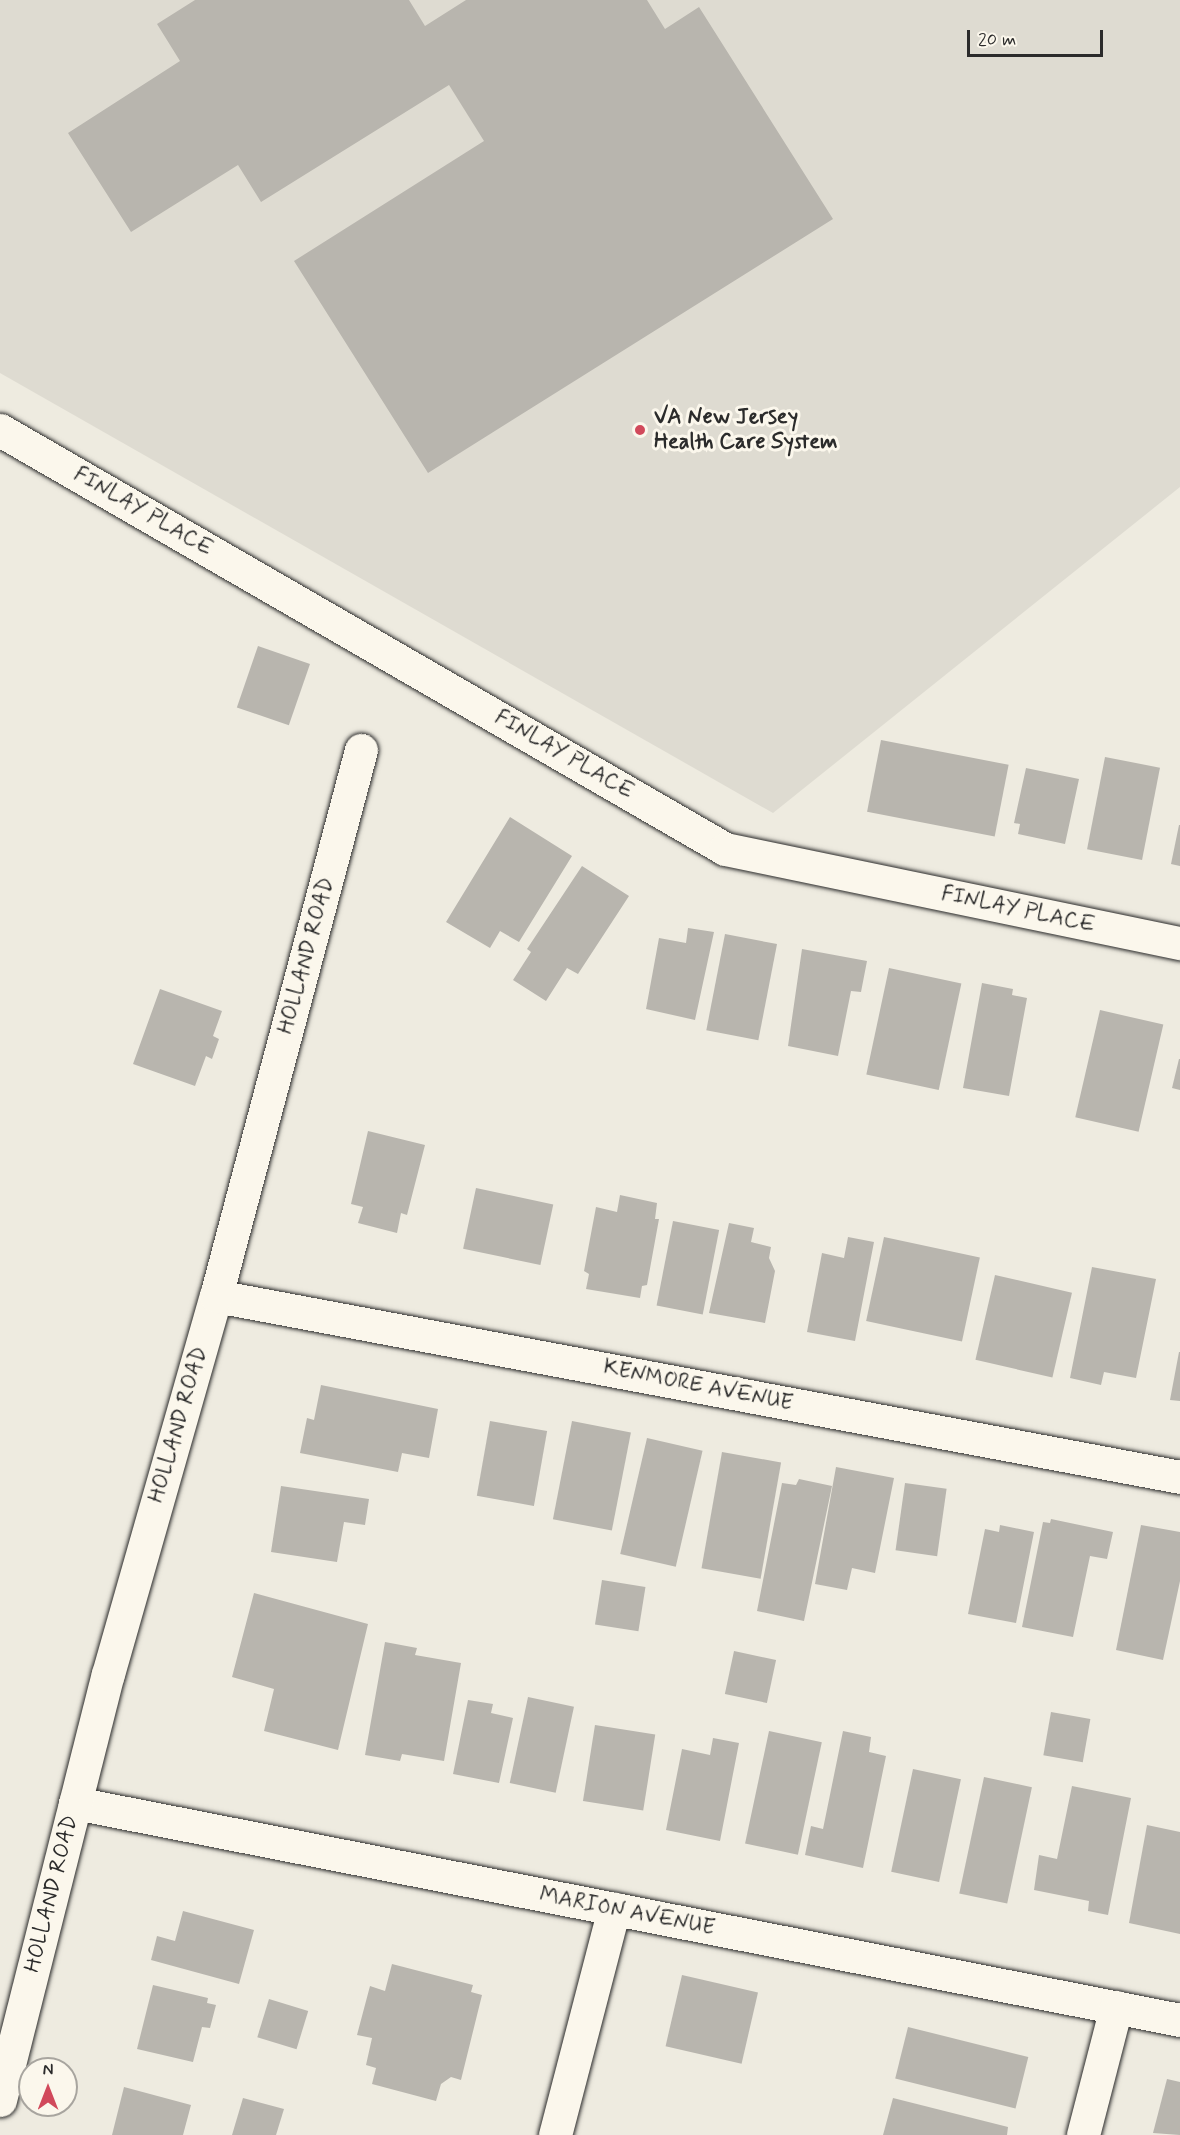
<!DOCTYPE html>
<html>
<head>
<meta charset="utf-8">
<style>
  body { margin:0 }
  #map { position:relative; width:1180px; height:2135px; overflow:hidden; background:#eeebe0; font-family:Mynerve,sans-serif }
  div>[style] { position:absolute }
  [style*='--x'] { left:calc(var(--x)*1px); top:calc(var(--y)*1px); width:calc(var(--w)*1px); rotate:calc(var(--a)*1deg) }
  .built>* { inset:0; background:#dedbd1 }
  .building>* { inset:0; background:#b8b5ae; transform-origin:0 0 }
  .roads { filter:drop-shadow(0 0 2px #2b2b2b) drop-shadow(0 0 2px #2b2b2b) }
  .minor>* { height:33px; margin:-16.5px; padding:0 16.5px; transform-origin:16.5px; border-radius:16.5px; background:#fbf7ec }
  .dots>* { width:16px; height:16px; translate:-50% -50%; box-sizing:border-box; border:3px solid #fbf7ec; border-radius:50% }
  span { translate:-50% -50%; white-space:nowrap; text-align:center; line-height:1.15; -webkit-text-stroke:6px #fbf7ec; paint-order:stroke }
  .poi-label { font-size:22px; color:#2b2b2b; font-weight:700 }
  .left { translate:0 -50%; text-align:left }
  .street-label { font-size:22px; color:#2b2b2b }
  .north { position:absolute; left:18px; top:2057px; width:60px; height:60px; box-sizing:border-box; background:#fbf7ec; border:2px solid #a8a59f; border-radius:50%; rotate:0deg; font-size:16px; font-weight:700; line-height:24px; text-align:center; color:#2b2b2b }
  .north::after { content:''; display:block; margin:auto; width:21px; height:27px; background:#d1495b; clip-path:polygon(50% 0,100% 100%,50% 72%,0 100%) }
  .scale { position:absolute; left:967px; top:30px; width:136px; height:27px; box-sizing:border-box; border:3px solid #2b2b2b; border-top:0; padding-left:8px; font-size:18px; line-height:21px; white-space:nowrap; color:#2b2b2b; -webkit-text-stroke:4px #fbf7ec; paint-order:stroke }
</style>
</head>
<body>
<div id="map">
  <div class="built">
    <i style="clip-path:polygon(0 0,1180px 0,1180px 487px,773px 813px,0 373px)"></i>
  </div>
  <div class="building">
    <i style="clip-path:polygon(195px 0,409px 0,425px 26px,466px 0,647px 0,665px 29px,699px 7px,833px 219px,428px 473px,294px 261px,484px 141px,449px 85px,261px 202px,238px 165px,131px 232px,68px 133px,180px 61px,157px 24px)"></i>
    <i style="left:258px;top:646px;width:55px;height:65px;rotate:19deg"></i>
    <i style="left:881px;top:740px;width:130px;height:73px;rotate:11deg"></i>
    <i style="left:1105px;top:757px;width:56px;height:94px;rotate:11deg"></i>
    <i style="clip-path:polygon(1026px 768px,1079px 779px,1065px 844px,1018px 834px,1020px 824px,1014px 823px)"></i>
    <i style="clip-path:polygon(510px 817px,572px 856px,519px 942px,500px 931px,490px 948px,446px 922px)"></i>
    <i style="clip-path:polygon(1179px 825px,1180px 825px,1180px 866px,1171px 864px)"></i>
    <i style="clip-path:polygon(582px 866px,629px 896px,578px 974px,567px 968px,546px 1001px,513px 980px,531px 952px,527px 949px)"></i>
    <i style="clip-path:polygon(688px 928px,714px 932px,695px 1020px,646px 1009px,659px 938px,686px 943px)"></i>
    <i style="left:725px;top:934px;width:53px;height:98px;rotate:11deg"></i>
    <i style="clip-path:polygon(802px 949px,867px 961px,861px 992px,851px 991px,838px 1056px,788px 1046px)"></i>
    <i style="left:889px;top:968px;width:74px;height:109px;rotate:12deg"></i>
    <i style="clip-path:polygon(982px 983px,1013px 989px,1012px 995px,1027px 998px,1009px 1096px,963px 1088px)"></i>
    <i style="clip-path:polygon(160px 989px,222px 1011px,213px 1036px,219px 1039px,212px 1059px,206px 1056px,195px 1086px,133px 1064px)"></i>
    <i style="left:1100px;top:1010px;width:65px;height:110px;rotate:13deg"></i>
    <i style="clip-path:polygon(1179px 1059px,1180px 1059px,1180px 1090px,1172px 1088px)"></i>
    <i style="clip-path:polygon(368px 1131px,425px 1145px,407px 1215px,401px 1213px,397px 1233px,358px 1223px,363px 1207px,351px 1204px)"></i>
    <i style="left:476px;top:1188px;width:79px;height:62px;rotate:12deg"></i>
    <i style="clip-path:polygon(620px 1195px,657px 1203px,655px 1219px,659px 1219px,647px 1285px,642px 1286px,640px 1298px,586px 1289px,589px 1274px,584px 1271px,596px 1207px,617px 1212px)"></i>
    <i style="left:673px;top:1221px;width:47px;height:86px;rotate:11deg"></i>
    <i style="clip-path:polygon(729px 1223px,754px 1228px,751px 1242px,771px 1247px,769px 1258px,775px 1271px,765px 1323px,709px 1313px)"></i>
    <i style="clip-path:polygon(848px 1237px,874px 1242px,855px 1341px,807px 1332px,822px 1253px,844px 1258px)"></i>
    <i style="left:884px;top:1237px;width:98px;height:86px;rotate:12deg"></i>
    <i style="clip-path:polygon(1092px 1267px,1156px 1279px,1136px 1378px,1104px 1372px,1101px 1385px,1070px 1378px)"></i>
    <i style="left:995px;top:1275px;width:79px;height:87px;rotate:13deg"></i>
    <i style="clip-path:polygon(1179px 1352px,1180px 1352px,1180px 1401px,1170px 1400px)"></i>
    <i style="clip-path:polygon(321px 1385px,438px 1409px,429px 1458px,402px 1453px,398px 1472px,300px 1453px,307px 1418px,314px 1420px)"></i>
    <i style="left:490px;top:1421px;width:58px;height:76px;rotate:10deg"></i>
    <i style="left:572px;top:1421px;width:60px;height:100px;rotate:11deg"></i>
    <i style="left:647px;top:1438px;width:57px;height:119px;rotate:13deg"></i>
    <i style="left:722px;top:1452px;width:60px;height:118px;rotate:10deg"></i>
    <i style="clip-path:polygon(836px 1467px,894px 1478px,875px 1573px,852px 1568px,847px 1590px,815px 1584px)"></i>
    <i style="clip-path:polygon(799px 1479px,832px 1486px,804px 1621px,757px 1611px,782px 1483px,796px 1485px)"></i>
    <i style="left:905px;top:1483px;width:42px;height:68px;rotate:8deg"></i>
    <i style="clip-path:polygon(281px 1486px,369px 1499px,365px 1525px,344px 1522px,337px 1562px,271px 1552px)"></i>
    <i style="clip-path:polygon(1051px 1519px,1113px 1532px,1107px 1559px,1090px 1556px,1073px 1637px,1022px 1627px,1043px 1522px,1050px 1523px)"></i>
    <i style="clip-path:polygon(1000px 1525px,1034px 1532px,1016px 1623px,968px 1614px,985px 1529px,999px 1532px)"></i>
    <i style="clip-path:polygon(1141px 1525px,1180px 1532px,1180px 1581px,1163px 1660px,1116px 1650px)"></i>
    <i style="left:602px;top:1580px;width:44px;height:45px;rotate:9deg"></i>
    <i style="clip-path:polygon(254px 1593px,368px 1624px,338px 1750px,264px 1731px,274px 1689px,232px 1677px)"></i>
    <i style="clip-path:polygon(385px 1642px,417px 1648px,415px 1655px,461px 1663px,444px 1761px,402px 1754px,400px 1761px,365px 1755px)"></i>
    <i style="left:734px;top:1651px;width:43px;height:44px;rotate:12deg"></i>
    <i style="left:528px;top:1697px;width:47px;height:88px;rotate:12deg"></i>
    <i style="clip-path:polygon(468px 1700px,493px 1704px,491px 1713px,513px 1718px,499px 1783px,453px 1774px)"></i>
    <i style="left:1051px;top:1712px;width:40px;height:44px;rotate:10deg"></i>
    <i style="left:595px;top:1725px;width:61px;height:77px;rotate:9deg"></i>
    <i style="left:769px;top:1731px;width:54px;height:115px;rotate:12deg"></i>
    <i style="clip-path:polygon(843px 1731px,871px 1737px,869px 1752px,886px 1756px,863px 1868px,805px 1855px,811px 1826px,823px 1829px)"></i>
    <i style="clip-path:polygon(713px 1738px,739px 1743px,720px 1841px,666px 1830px,682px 1749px,710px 1755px)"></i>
    <i style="left:913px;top:1769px;width:49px;height:105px;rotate:12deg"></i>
    <i style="left:984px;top:1777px;width:49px;height:119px;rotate:12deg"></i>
    <i style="clip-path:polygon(1072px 1786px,1131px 1798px,1108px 1915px,1088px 1911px,1089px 1901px,1034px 1890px,1039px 1855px,1057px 1859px)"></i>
    <i style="clip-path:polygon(1147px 1825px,1180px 1832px,1180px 1934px,1129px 1923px)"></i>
    <i style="clip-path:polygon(183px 1911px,254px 1930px,239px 1984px,151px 1960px,157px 1936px,175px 1941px)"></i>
    <i style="clip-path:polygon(392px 1964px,473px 1985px,471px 1992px,482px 1995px,461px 2080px,451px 2077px,441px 2084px,436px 2101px,372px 2084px,376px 2068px,366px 2065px,372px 2038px,357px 2035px,370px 1986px,385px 1991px)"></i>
    <i style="left:682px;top:1975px;width:78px;height:73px;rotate:13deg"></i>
    <i style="clip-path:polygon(153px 1985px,208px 1998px,207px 2003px,216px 2005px,210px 2028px,202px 2027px,193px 2062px,137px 2049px)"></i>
    <i style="left:269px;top:1999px;width:41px;height:40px;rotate:17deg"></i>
    <i style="left:908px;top:2027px;width:124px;height:53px;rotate:14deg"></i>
    <i style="clip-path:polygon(1167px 2079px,1180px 2082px,1180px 2135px,1153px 2133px)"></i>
    <i style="clip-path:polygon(124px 2087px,191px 2105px,183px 2135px,112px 2135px)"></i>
    <i style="clip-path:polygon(243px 2098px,284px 2109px,276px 2135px,232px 2135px)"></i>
    <i style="clip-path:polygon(893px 2098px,1008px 2127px,1007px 2135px,883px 2135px)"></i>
  </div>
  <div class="roads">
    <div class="minor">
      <i style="--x:0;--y:430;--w:837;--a:30.02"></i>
      <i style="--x:725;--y:849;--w:465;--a:11.7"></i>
      <i style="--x:216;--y:1296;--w:981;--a:10.63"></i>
      <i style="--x:75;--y:1803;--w:1126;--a:11.11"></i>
      <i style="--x:0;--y:2100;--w:439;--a:-75.8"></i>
      <i style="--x:108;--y:1674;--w:393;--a:-74.1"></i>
      <i style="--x:216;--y:1296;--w:565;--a:-75.13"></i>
      <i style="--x:555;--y:2135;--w:234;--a:-75.4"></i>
      <i style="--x:1083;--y:2135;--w:132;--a:-75.5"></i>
    </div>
  </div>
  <div class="dots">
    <i style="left:640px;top:430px;background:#d1495b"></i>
  </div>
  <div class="poi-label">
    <span class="left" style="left:654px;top:430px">VA New Jersey<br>Health Care System</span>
  </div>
  <div class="street-label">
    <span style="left:143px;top:512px;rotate:30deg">FINLAY PLACE</span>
    <span style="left:564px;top:755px;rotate:30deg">FINLAY PLACE</span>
    <span style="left:1018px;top:910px;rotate:12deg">FINLAY PLACE</span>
    <span style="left:307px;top:956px;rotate:-75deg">HOLLAND ROAD</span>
    <span style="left:698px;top:1386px;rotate:11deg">KENMORE AVENUE</span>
    <span style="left:179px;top:1425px;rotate:-74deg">HOLLAND ROAD</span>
    <span style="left:52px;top:1894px;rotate:-76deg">HOLLAND ROAD</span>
    <span style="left:627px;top:1912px;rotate:11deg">MARION AVENUE</span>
  </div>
  <div class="north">N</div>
  <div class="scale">20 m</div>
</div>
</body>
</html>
